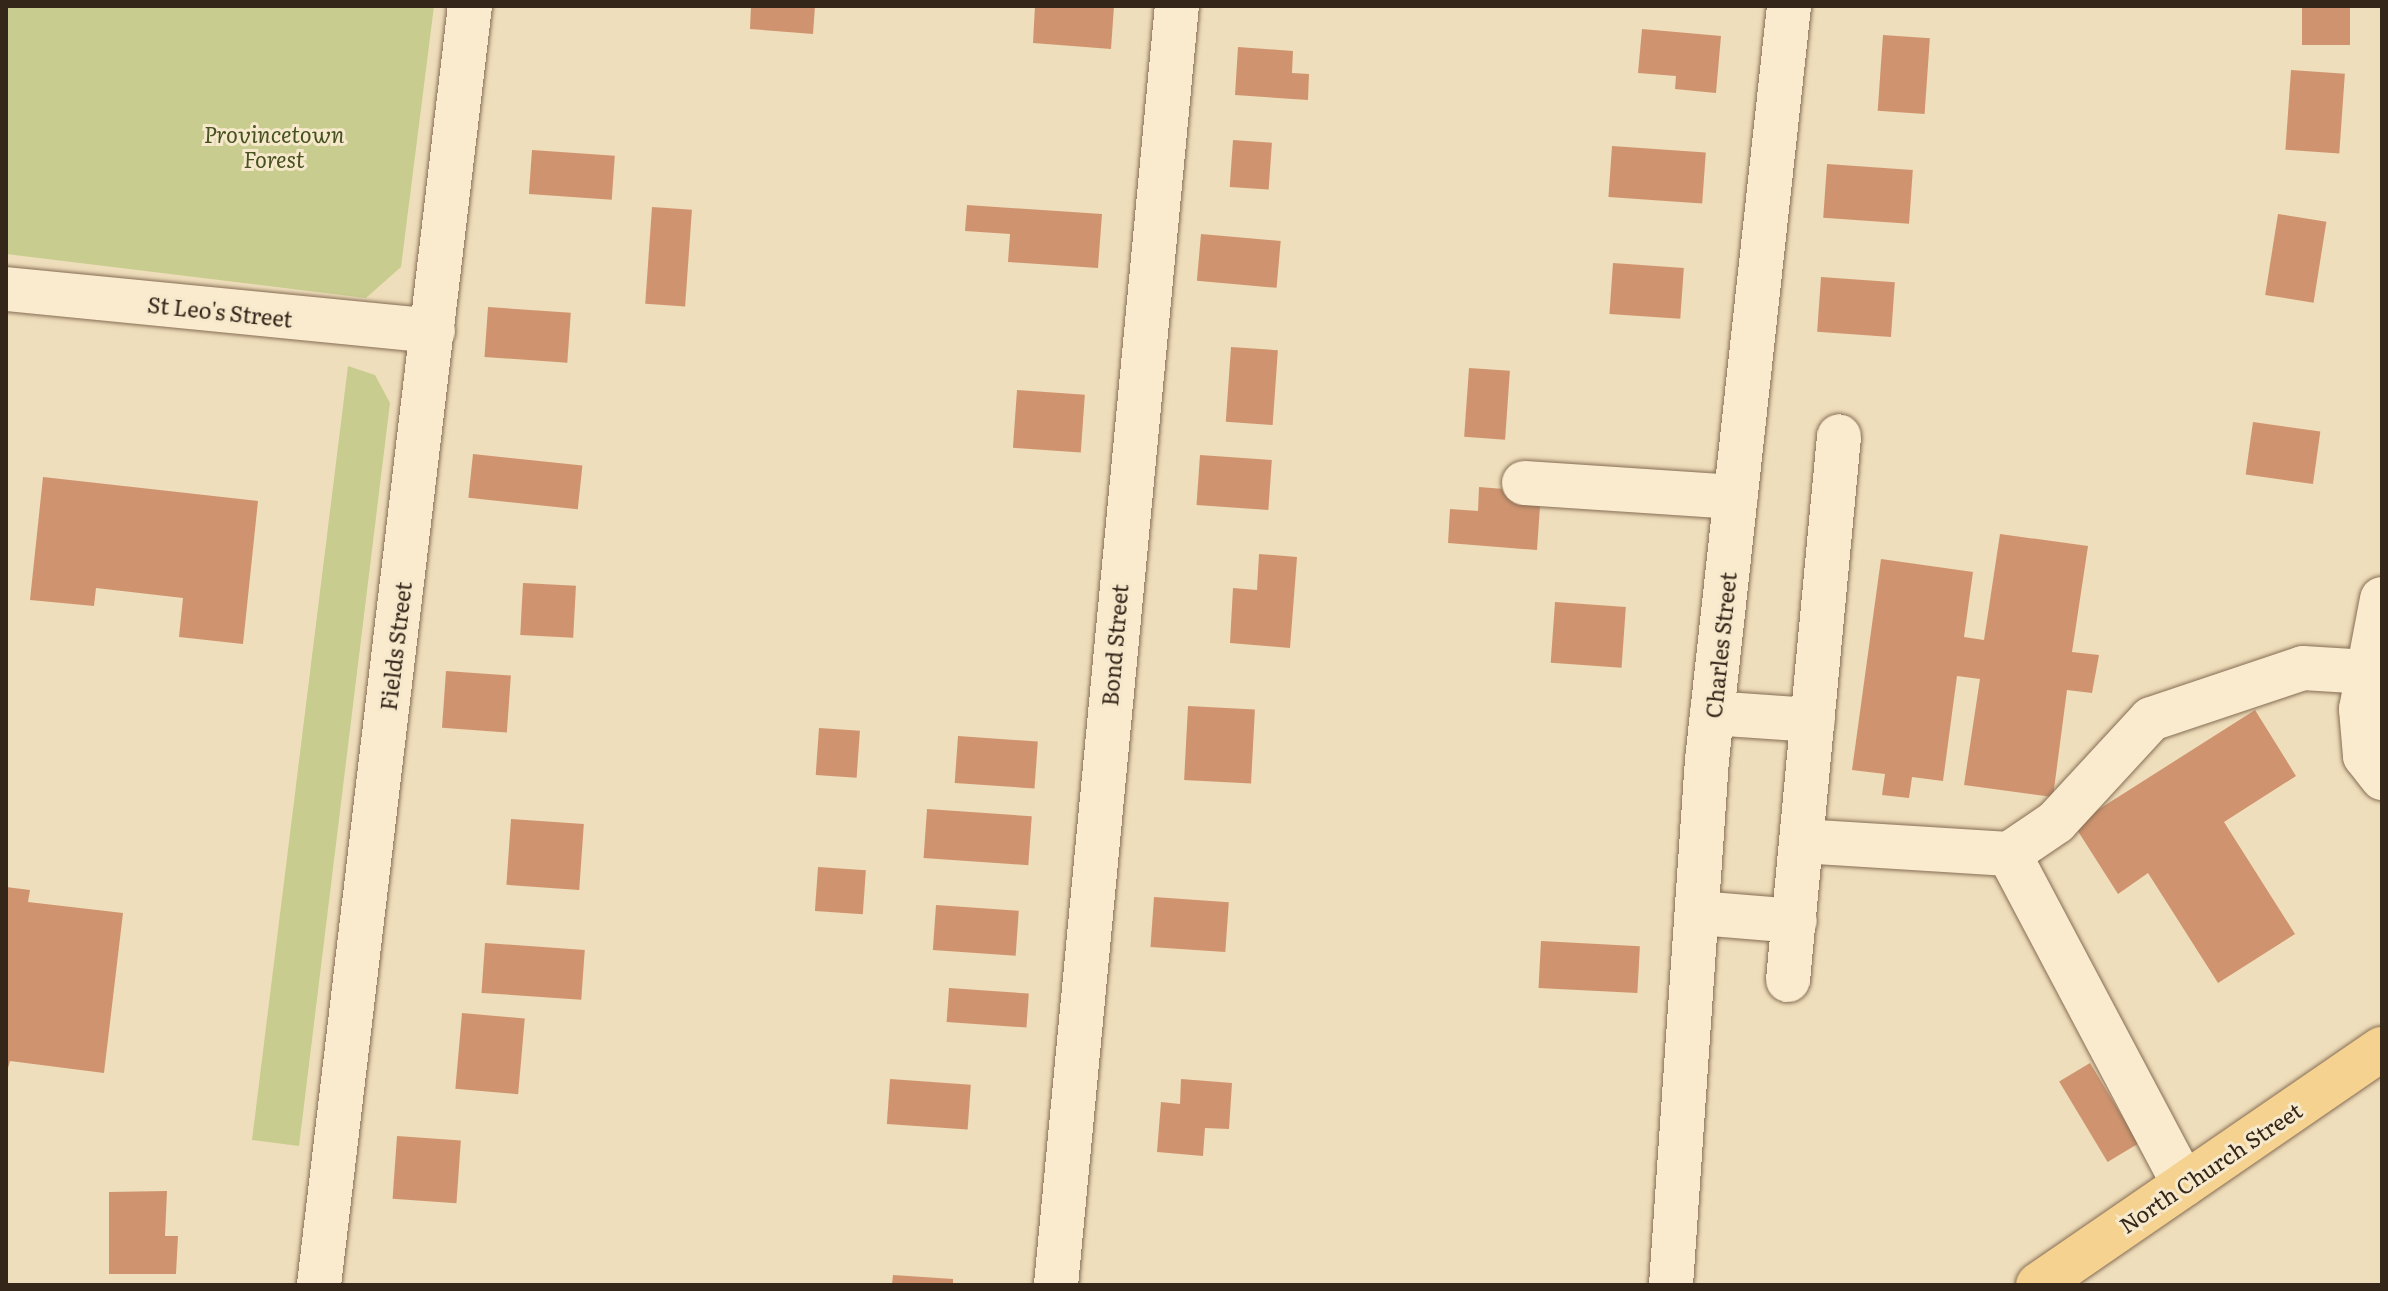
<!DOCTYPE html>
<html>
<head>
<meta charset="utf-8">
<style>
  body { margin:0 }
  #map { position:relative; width:2388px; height:1291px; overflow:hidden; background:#efdebb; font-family:Literata,serif }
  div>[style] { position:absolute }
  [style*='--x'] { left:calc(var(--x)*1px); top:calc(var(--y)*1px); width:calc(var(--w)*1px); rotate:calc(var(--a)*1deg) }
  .green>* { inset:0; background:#c8cd8f }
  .building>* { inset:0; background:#cf946f; transform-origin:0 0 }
  .roads { filter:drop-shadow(0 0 2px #866d55) drop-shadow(0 0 2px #866d55) }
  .minor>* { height:44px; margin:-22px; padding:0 22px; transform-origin:22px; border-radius:22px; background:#faebce }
  .major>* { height:44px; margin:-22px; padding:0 22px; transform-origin:22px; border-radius:22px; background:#f5d290 }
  span { translate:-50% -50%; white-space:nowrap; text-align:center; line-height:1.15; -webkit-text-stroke:6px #f6e8cb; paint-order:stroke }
  .park-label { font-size:22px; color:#475220; font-style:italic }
  .street-label { font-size:22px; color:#35261a }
  .frame { position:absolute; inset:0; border:8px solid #35261a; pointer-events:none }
</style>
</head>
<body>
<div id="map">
  <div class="green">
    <i style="clip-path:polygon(6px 6px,434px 6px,401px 267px,366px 298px,6px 254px)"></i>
    <i style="clip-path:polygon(348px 366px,375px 375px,390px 403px,299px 1146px,252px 1140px)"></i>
  </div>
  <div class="building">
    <i style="clip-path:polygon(751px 6px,815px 6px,813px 34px,750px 29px)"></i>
    <i style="clip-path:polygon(1035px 6px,1114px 6px,1111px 49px,1033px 43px)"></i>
    <i style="left:2302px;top:6px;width:48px;height:39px"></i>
    <i style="clip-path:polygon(1642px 29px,1721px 36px,1716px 93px,1675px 89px,1676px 76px,1638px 73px)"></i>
    <i style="left:1883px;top:35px;width:47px;height:76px;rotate:4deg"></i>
    <i style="clip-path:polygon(1238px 47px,1293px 51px,1292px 73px,1309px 74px,1308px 100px,1235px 95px)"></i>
    <i style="left:2291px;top:70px;width:54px;height:80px;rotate:4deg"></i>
    <i style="left:1233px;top:140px;width:39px;height:47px;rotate:4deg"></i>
    <i style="left:1612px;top:146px;width:94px;height:51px;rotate:4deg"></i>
    <i style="left:532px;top:150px;width:83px;height:44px;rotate:4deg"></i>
    <i style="left:1827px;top:164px;width:86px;height:54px;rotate:4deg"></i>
    <i style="clip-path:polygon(967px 205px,1102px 214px,1098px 268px,1008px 262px,1010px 234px,965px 231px)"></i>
    <i style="left:652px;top:207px;width:40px;height:97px;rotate:4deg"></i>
    <i style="left:2278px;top:214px;width:49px;height:82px;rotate:9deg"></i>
    <i style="left:1201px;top:234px;width:80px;height:47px;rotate:5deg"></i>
    <i style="left:1613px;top:263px;width:71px;height:51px;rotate:4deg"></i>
    <i style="left:1821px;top:277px;width:74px;height:55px;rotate:4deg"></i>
    <i style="left:488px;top:307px;width:83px;height:50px;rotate:4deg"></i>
    <i style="left:1231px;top:347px;width:47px;height:75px;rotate:4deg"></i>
    <i style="left:1469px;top:368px;width:41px;height:69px;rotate:4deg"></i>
    <i style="left:1017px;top:390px;width:68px;height:58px;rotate:4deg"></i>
    <i style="left:2253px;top:422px;width:68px;height:53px;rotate:8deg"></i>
    <i style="left:473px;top:454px;width:110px;height:44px;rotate:6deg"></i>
    <i style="left:1200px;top:455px;width:72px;height:50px;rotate:4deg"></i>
    <i style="clip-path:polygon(43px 477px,258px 501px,243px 644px,179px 637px,183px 598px,96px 588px,94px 606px,30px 600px)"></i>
    <i style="clip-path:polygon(1479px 487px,1541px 492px,1537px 550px,1448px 543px,1450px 509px,1478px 511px)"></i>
    <i style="clip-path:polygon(2000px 534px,2088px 546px,2072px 652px,2099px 655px,2092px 693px,2067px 690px,2053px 797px,1964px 785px,1980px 679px,1957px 676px,1943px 781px,1912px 777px,1909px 798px,1882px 795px,1885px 774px,1852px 770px,1881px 559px,1973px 572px,1964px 637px,1984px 640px)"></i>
    <i style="clip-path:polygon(1259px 554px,1297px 557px,1290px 648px,1230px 643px,1233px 588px,1257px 590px)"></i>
    <i style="left:523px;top:583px;width:53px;height:52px;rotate:3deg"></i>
    <i style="left:1555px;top:602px;width:71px;height:61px;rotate:4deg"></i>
    <i style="left:446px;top:671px;width:65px;height:57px;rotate:4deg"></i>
    <i style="left:1188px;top:706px;width:67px;height:74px;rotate:3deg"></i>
    <i style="clip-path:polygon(2255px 710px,2296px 776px,2224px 822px,2295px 934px,2218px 983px,2148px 873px,2118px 894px,2074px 825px)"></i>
    <i style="left:819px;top:728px;width:41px;height:47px;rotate:4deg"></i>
    <i style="left:958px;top:736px;width:80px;height:47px;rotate:4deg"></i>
    <i style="left:927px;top:809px;width:105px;height:49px;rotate:4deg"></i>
    <i style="left:511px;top:819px;width:73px;height:66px;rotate:4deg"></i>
    <i style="left:818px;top:867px;width:48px;height:44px;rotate:4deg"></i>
    <i style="clip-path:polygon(6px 887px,30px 890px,28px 902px,123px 913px,104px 1073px,10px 1061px,6px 1075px)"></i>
    <i style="left:1154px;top:897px;width:75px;height:50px;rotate:4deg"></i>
    <i style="left:936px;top:905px;width:83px;height:45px;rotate:4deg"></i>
    <i style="left:1541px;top:941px;width:99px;height:47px;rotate:3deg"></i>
    <i style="left:485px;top:943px;width:100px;height:50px;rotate:4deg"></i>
    <i style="left:949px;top:988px;width:80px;height:34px;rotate:4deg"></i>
    <i style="left:462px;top:1013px;width:63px;height:76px;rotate:5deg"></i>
    <i style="left:2090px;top:1063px;width:94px;height:36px;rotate:59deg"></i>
    <i style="left:890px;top:1079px;width:81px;height:45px;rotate:4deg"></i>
    <i style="clip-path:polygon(1181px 1079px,1232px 1083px,1229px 1129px,1205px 1128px,1203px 1156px,1157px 1152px,1161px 1102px,1180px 1104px)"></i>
    <i style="left:397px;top:1136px;width:64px;height:63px;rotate:4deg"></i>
    <i style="clip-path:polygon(167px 1191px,165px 1236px,178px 1236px,176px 1274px,109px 1274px,109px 1192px)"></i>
    <i style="clip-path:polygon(893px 1275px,953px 1279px,953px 1285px,892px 1285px)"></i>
  </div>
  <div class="roads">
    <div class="minor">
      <i style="--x:6;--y:289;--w:429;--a:5.6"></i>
      <i style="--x:1524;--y:483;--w:212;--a:3.8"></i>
      <i style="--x:2382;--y:599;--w:112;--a:100.8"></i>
      <i style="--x:2361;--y:709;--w:47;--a:85.1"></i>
      <i style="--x:2365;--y:756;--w:28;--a:52"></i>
      <i style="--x:1712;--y:713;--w:101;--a:4"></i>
      <i style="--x:1801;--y:841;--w:208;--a:3.6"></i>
      <i style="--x:2009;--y:854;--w:57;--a:-34.2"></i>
      <i style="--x:2056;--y:822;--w:140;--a:-47.3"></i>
      <i style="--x:2151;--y:719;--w:160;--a:-18.5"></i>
      <i style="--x:2303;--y:668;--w:65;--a:3.5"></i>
      <i style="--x:2009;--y:854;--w:374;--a:62.1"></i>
      <i style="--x:1698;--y:913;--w:97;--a:4.7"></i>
      <i style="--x:1788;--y:980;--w:546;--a:-84.64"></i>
      <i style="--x:319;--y:1285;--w:1288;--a:-83.27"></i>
      <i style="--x:1056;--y:1285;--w:1285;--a:-84.6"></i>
      <i style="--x:1671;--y:1285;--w:526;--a:-86.08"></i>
      <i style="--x:1707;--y:760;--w:758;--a:-83.79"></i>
    </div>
    <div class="major">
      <i style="--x:2038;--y:1285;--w:417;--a:-34.5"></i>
    </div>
  </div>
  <div class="park-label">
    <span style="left:274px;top:146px">Provincetown<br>Forest</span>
  </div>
  <div class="street-label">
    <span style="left:220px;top:311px;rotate:6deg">St Leo's Street</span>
    <span style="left:1114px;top:645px;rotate:-85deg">Bond Street</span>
    <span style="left:1720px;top:645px;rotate:-84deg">Charles Street</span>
    <span style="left:395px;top:646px;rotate:-83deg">Fields Street</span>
    <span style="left:2210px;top:1167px;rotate:-34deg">North Church Street</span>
  </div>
  <div class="frame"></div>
</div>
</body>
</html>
